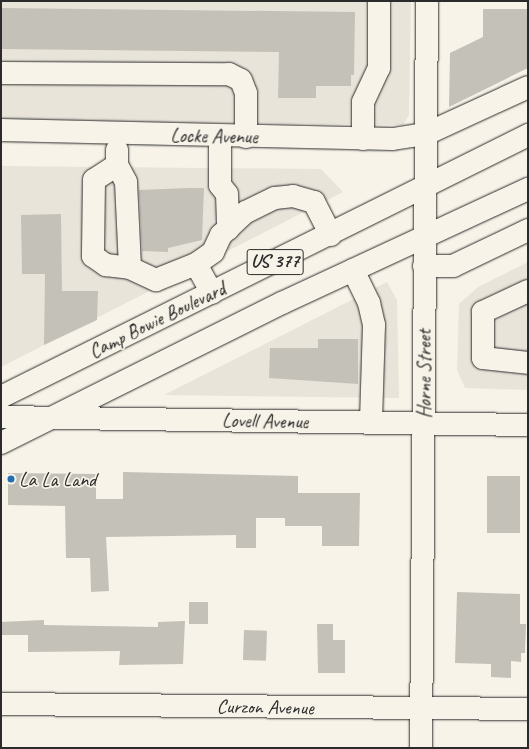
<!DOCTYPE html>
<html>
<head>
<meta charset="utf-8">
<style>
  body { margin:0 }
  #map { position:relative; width:529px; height:749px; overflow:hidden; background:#f7f3e8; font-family:Caveat,sans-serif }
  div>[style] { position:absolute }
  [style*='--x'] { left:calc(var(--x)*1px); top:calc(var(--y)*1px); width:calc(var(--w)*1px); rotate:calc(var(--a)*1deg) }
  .built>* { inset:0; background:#e8e4da }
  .building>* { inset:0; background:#c4c1b9; transform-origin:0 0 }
  .roads { filter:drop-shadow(0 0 1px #2b2b2b) drop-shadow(0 0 1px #2b2b2b) }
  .minor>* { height:22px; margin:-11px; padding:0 11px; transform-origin:11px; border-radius:11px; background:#f7f3e8 }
  .major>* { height:22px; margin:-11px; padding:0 11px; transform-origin:11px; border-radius:11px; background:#f7f3e8 }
  .dots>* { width:11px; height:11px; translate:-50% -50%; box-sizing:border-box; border:2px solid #f7f3e8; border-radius:50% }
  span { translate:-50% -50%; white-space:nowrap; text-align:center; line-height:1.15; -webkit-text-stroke:3.5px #f7f3e8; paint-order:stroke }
  .shield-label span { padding:1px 3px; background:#f7f3e8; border:1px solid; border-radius:3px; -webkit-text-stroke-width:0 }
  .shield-label { font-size:19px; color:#2b2b2b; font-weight:700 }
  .street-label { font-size:20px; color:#2b2b2b }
  .poi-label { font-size:20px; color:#2b2b2b }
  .left { translate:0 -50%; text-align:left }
  .frame { position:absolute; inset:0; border:2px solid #2b2b2b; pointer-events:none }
</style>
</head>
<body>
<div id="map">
  <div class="built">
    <i style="clip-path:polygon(1px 1px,411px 1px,409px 115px,403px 125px,1px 120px)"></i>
    <i style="clip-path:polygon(1px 166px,321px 169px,343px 192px,1px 367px)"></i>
    <i style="clip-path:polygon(528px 262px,528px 390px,465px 388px,457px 370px,459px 304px,478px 287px)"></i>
    <i style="clip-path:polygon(387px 282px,397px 300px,399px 398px,164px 395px)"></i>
  </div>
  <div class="building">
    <i style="clip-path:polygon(1px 8px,355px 12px,354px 75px,351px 75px,351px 86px,316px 86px,316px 98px,278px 98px,279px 52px,1px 49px)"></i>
    <i style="clip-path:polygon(483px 9px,528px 9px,528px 68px,449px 107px,450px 53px,483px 37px)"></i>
    <i style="clip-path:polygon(189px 188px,204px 188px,202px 240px,168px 248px,168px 252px,142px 251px,139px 190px)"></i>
    <i style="clip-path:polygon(61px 214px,62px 291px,98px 291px,97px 320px,44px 345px,45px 274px,22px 274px,21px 215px)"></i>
    <i style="clip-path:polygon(318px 339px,358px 339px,358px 384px,269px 378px,270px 348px,318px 348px)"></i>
    <i style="clip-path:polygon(123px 472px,298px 476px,298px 493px,360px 493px,359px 546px,322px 546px,322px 526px,285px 526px,285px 518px,256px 518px,256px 548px,236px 548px,236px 535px,106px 537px,109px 591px,91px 592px,90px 558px,66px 558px,65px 506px,8px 505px,8px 473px,96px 474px,96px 499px,123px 499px)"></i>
    <i style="left:487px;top:476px;width:33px;height:57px"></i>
    <i style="clip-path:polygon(457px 592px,520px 594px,520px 624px,526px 624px,525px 653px,521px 653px,521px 662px,511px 661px,511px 678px,491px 677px,491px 664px,455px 663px)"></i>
    <i style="left:189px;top:602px;width:19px;height:22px"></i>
    <i style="clip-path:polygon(44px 620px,44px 625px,158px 627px,158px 622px,185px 621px,183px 664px,119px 665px,120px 651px,28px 652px,28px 635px,1px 635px,1px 622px)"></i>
    <i style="clip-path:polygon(317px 624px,333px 624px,333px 640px,345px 640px,345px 673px,318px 673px)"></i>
    <i style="left:244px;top:630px;width:23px;height:30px;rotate:2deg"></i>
  </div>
  <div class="roads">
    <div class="minor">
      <i style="--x:1;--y:73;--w:228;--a:0.3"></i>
      <i style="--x:229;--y:74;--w:13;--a:27"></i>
      <i style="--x:241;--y:80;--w:14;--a:69"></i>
      <i style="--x:246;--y:93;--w:44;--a:90"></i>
      <i style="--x:1;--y:130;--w:392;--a:1.3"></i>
      <i style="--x:393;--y:139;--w:33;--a:-9"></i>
      <i style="--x:426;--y:134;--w:112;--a:-24.7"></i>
      <i style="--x:220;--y:137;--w:48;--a:90"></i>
      <i style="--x:220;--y:185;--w:11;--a:52"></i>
      <i style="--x:227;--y:194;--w:35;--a:88"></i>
      <i style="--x:363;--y:139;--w:37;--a:-90"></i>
      <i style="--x:363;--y:102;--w:38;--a:-65"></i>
      <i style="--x:379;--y:68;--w:67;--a:-90"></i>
      <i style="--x:117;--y:150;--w:15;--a:90"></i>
      <i style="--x:117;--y:165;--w:19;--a:62"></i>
      <i style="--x:126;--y:182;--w:86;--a:87.3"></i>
      <i style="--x:117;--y:165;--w:27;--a:147"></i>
      <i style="--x:94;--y:180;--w:76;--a:90.8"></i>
      <i style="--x:93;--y:256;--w:16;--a:35"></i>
      <i style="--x:106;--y:265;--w:24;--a:7"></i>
      <i style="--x:130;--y:268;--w:29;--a:25"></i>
      <i style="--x:156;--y:280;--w:43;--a:-21.8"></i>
      <i style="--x:353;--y:270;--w:37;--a:64"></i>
      <i style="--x:369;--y:303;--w:23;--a:77"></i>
      <i style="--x:374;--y:325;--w:97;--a:91.8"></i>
      <i style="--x:528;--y:291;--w:50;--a:155"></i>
      <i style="--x:483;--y:312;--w:46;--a:90"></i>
      <i style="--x:483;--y:358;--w:45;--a:6.3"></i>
      <i style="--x:212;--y:293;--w:33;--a:-119"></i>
      <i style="--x:196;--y:264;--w:21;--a:-35"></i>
      <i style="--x:213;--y:252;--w:19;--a:-65"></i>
      <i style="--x:221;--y:235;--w:34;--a:-43"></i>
      <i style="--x:246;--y:212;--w:32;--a:-26"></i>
      <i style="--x:275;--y:198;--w:18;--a:-6"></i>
      <i style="--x:293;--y:196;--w:22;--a:16"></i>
      <i style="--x:314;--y:202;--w:37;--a:63"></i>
      <i style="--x:1;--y:417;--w:527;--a:0.87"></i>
      <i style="--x:1;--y:704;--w:527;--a:0.54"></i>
      <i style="--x:421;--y:748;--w:747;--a:-89.54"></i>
    </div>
    <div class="major">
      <i style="--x:424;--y:266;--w:29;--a:0"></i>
      <i style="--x:453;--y:266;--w:83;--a:-25.6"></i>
      <i style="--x:1;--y:397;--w:589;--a:-26.43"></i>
      <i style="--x:1;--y:443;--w:314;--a:-26.5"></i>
      <i style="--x:282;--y:303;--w:271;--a:-24.9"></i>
    </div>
  </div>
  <div class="dots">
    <i style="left:11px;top:479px;background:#1f6fb2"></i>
  </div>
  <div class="shield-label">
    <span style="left:275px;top:262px">US 377</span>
  </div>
  <div class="street-label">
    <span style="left:214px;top:136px;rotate:1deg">Locke Avenue</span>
    <span style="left:157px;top:320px;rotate:-26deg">Camp Bowie Boulevard</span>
    <span style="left:424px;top:374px;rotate:-90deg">Horne Street</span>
    <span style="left:265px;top:421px;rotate:1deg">Lovell Avenue</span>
    <span style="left:265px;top:707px;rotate:1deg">Curzon Avenue</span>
  </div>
  <div class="poi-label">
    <span class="left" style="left:19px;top:479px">La La Land</span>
  </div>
  <div class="frame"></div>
</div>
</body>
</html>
